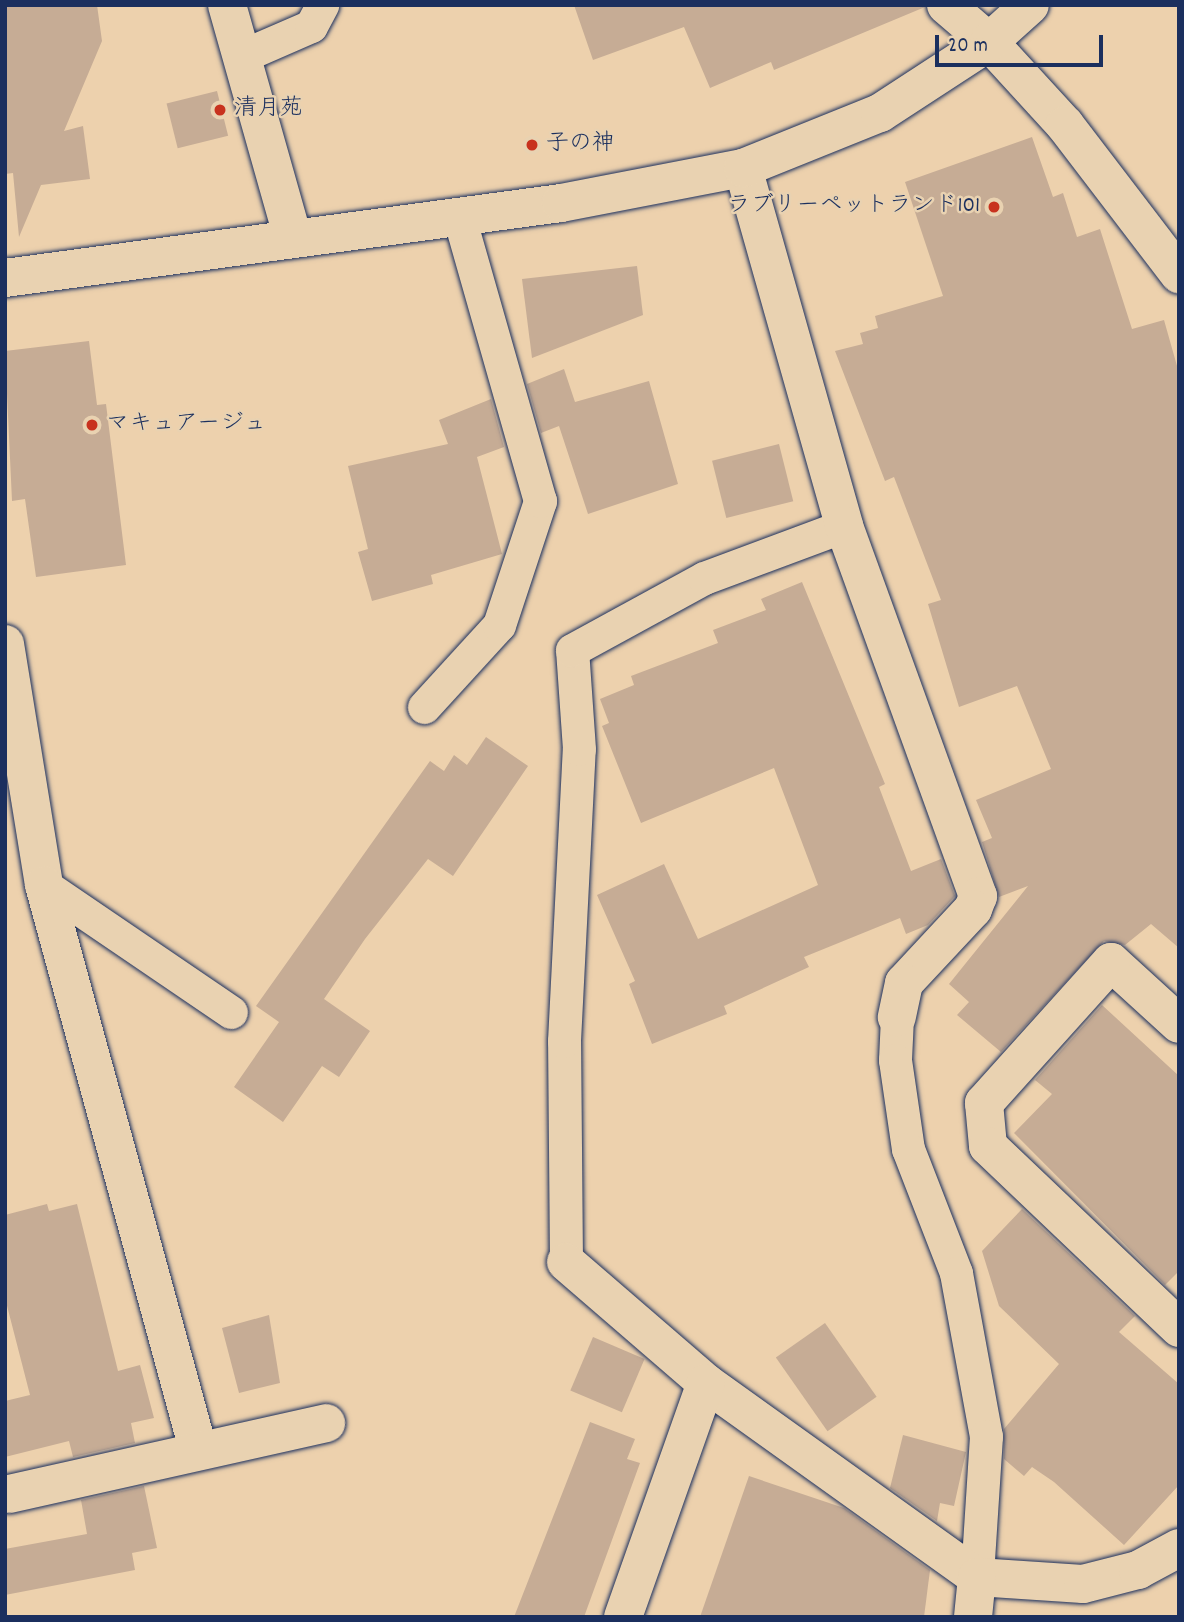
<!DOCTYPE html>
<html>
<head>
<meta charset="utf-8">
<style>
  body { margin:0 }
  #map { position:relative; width:1184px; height:1622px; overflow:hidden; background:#edd1ad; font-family:Dekko,"Klee One",sans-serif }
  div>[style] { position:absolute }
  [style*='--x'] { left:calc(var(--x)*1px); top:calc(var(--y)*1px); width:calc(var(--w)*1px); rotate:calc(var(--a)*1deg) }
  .building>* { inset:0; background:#c6ac95; transform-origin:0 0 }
  .roads { filter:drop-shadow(0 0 2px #1b2f5e) drop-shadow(0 0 2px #1b2f5e) }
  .service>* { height:33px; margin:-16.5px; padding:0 16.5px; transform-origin:16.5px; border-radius:16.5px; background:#e9d2b1 }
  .minor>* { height:38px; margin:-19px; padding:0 19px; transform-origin:19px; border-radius:19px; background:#e9d2b1 }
  .tertiary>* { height:38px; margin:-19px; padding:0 19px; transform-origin:19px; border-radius:19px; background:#e9d2b1 }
  .dots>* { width:19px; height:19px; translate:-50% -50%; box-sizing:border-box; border:4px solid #e9d2b1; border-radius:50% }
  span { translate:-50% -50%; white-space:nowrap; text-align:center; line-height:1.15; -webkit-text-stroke:5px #e9d2b1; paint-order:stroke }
  .poi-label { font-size:23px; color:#1b2f5e }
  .left { translate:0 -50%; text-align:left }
  .right { translate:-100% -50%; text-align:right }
  .frame { position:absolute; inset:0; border:7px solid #1b2f5e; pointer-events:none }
  .scale { position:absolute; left:935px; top:35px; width:168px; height:32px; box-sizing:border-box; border:4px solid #1b2f5e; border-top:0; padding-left:9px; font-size:21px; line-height:24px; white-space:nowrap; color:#1b2f5e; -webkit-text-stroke:5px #e9d2b1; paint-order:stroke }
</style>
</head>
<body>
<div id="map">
  <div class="building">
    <i style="clip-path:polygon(5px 5px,97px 5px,102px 41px,64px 131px,83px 126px,90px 179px,41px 185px,19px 237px,13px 173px,5px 174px)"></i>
    <i style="clip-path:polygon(574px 5px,925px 5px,925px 7px,774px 70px,771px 62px,710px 88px,684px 27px,593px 60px)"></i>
    <i style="left:217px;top:91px;width:46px;height:52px;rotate:76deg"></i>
    <i style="clip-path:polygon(1032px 137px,1053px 197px,1063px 193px,1077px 237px,1100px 229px,1132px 329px,1164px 320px,1179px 373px,1179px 948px,1151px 924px,1125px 945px,1104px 941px,1001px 1052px,957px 1015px,969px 1002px,949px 984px,1028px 886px,999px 897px,982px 842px,992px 838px,976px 800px,1051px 769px,1017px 686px,959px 707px,928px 604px,941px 600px,894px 477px,885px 481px,835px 351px,863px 344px,860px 333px,878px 328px,875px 316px,943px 296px,905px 182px)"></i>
    <i style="clip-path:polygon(637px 266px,643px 315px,532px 358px,522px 279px)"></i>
    <i style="clip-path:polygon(89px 341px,97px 405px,106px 404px,126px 565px,36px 577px,25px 499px,12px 501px,5px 351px)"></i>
    <i style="clip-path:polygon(564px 369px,575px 402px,649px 381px,678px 484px,588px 514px,559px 426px,541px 433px,527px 384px)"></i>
    <i style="clip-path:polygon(491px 399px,504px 447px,477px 457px,502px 554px,431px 575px,433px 584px,372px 601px,358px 552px,368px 549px,348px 466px,448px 444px,439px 420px)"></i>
    <i style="left:779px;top:444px;width:59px;height:69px;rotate:76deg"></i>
    <i style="clip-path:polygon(802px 582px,885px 784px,879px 787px,911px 871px,941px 859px,955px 896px,928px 925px,906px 934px,900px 918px,804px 957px,809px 967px,724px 1006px,727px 1014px,652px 1044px,629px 984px,635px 981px,597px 895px,664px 864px,698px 939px,818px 885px,774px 768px,641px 823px,602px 726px,609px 723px,600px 699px,634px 685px,631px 676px,718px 643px,713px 630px,766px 610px,761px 599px)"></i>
    <i style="clip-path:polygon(486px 737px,528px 766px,453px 876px,428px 859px,365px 939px,324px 999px,370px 1031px,339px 1077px,322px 1066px,283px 1122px,234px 1087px,279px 1022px,256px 1006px,430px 761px,444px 771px,454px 755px,467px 765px)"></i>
    <i style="clip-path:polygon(1102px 1005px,1179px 1076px,1179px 1271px,1165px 1285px,1014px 1133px,1052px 1094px,1035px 1080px)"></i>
    <i style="clip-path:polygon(47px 1204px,49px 1211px,77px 1204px,118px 1371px,140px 1365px,154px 1418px,131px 1423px,135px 1443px,73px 1457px,69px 1441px,5px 1457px,5px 1401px,30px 1395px,5px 1298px,5px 1215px)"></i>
    <i style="clip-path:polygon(1022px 1209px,1135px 1316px,1119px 1332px,1179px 1384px,1179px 1485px,1124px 1545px,1054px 1482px,1032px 1467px,1024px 1476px,1004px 1459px,1004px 1429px,1059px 1364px,999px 1306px,982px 1251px)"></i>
    <i style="clip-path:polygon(269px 1315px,280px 1383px,239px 1393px,222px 1328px)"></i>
    <i style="left:825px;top:1323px;width:90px;height:60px;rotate:55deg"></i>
    <i style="left:593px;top:1337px;width:56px;height:58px;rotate:23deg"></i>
    <i style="clip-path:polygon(590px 1422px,635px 1439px,627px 1459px,640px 1463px,584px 1617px,514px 1617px)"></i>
    <i style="clip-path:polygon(903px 1435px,966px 1452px,954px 1506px,940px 1503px,937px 1521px,890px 1488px)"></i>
    <i style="clip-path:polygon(749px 1476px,844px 1508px,930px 1570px,924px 1617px,700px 1617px)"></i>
    <i style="clip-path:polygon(144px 1486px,157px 1548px,132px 1553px,135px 1570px,5px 1595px,5px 1549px,87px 1534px,81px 1500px)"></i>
  </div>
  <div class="roads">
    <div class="service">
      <i style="--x:242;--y:56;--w:75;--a:-23.5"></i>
      <i style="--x:311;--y:26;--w:24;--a:-62"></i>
      <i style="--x:424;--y:707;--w:111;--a:-47.6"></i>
      <i style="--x:499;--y:625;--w:131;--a:-71.7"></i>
      <i style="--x:540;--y:501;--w:295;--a:-105.9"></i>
      <i style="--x:44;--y:885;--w:226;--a:34.2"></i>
      <i style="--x:897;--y:1017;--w:43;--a:92.7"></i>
      <i style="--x:895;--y:1060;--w:90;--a:81.7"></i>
      <i style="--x:908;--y:1149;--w:133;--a:68.8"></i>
      <i style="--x:956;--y:1273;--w:166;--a:79.6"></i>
      <i style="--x:986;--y:1436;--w:141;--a:93.7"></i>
      <i style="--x:566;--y:1262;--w:221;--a:-90.5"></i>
      <i style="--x:564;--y:1041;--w:292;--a:-87.1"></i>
      <i style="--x:579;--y:749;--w:99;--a:-94"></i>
      <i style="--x:572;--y:650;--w:150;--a:-28.6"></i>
      <i style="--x:704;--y:578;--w:149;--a:-20.4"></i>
    </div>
    <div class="minor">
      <i style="--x:227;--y:5;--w:239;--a:74.2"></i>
      <i style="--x:946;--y:5;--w:57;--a:40.7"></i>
      <i style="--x:743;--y:168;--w:372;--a:74.2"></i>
      <i style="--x:844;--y:526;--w:394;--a:70.1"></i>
      <i style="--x:978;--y:896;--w:14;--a:111"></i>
      <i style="--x:973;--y:909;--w:101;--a:133"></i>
      <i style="--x:904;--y:983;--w:35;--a:102"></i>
      <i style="--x:5;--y:644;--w:244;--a:80.8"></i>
      <i style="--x:44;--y:885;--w:585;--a:74.73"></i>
      <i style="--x:1179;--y:1024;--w:92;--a:-137.6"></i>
      <i style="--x:1111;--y:962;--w:190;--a:132"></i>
      <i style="--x:984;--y:1103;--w:43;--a:84.7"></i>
      <i style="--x:988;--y:1146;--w:264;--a:43.6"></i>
      <i style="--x:566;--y:1262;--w:185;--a:40.8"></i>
      <i style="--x:706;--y:1383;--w:333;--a:35.6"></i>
      <i style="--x:977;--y:1577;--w:106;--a:3.8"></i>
      <i style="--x:1083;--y:1584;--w:57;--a:-14.3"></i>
      <i style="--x:1138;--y:1570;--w:47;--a:-28.2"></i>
      <i style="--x:9;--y:1494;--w:325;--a:-12.6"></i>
      <i style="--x:623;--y:1617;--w:248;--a:-70.5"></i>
      <i style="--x:973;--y:1617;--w:40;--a:-84.3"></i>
    </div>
    <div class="tertiary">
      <i style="--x:989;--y:42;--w:113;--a:47.5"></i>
      <i style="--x:1065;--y:125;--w:188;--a:52.6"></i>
      <i style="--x:5;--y:278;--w:561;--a:-7.68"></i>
      <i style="--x:561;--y:203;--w:185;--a:-10.9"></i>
      <i style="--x:743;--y:168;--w:148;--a:-21.9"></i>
      <i style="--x:880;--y:113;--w:130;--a:-33.1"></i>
      <i style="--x:989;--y:42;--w:55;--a:-42.1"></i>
    </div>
  </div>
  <div class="dots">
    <i style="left:220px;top:110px;background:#c8321e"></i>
    <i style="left:532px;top:145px;background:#c8321e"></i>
    <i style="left:994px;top:207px;background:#c8321e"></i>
    <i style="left:92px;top:425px;background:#c8321e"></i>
  </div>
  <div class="poi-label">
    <span class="left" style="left:234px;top:110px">清月苑</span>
    <span class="left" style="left:546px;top:145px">子の神</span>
    <span class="right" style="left:980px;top:207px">ラブリーペットランド101</span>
    <span class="left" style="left:106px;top:425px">マキュアージュ</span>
  </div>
  <div class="frame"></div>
  <div class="scale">20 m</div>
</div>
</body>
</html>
